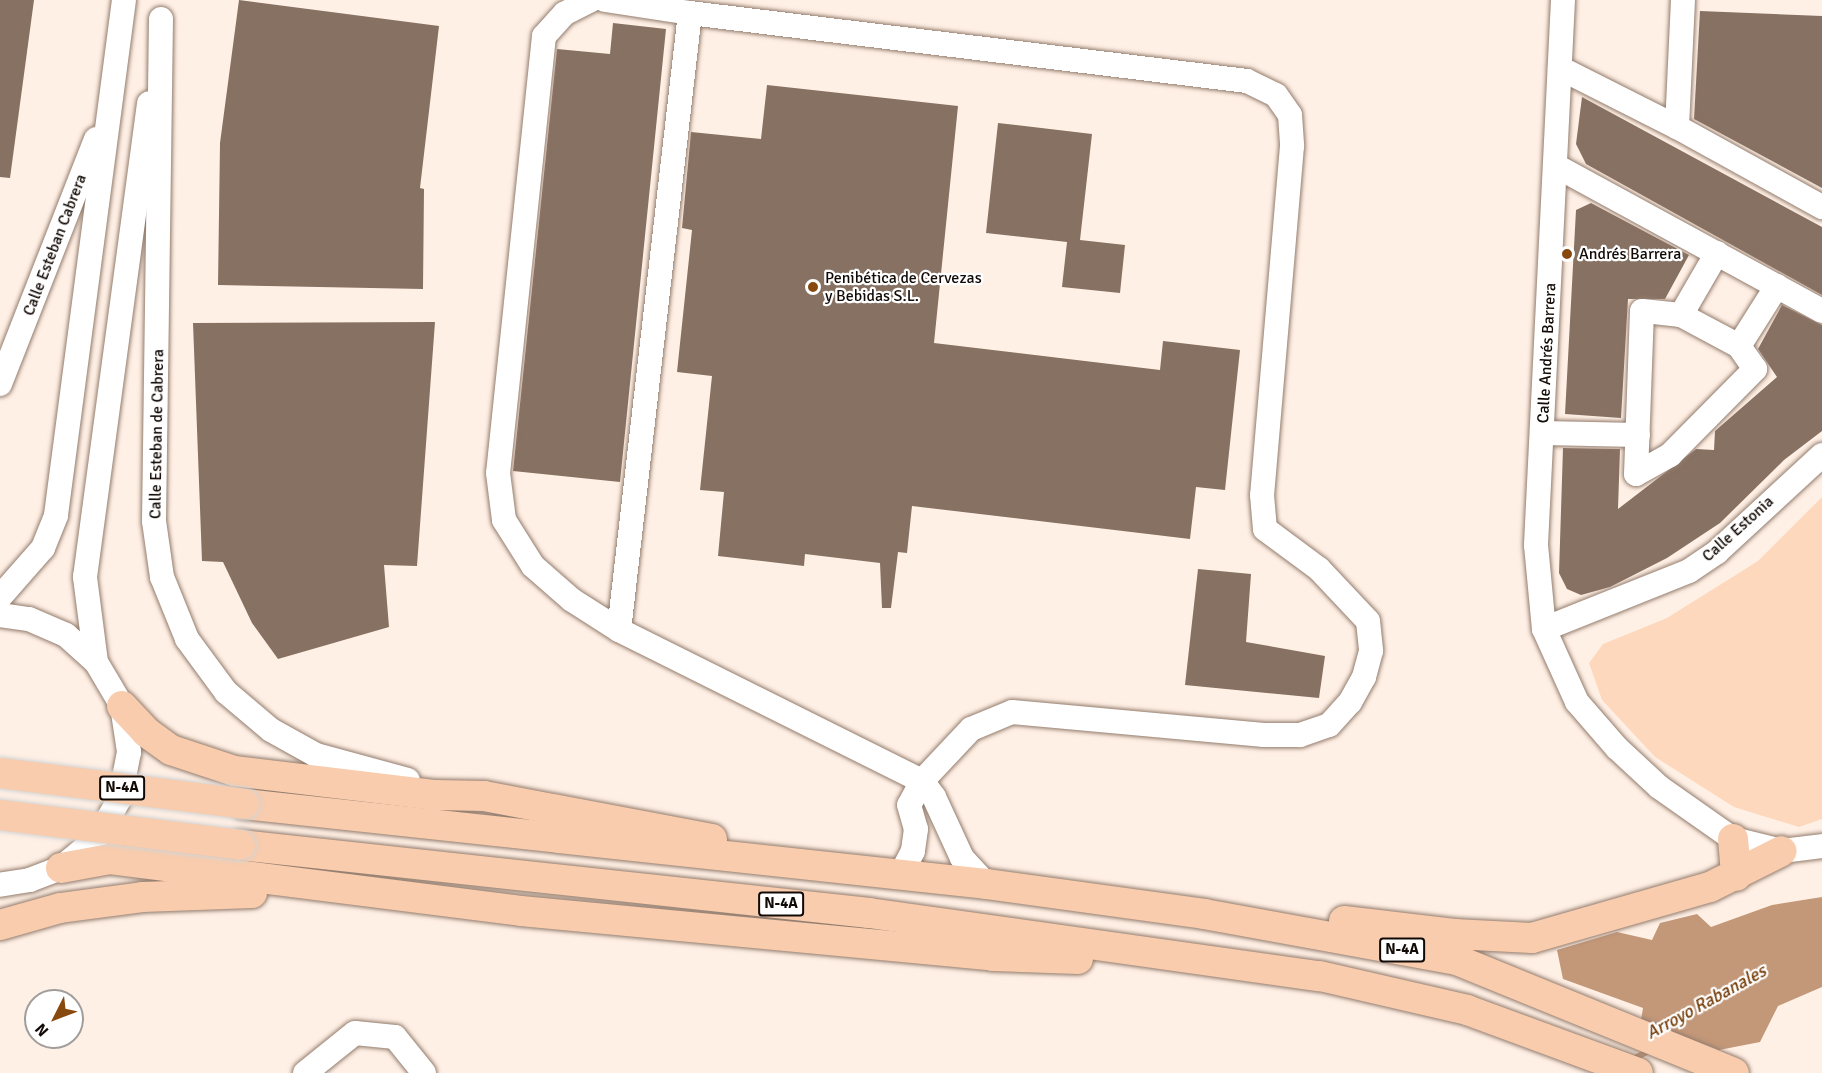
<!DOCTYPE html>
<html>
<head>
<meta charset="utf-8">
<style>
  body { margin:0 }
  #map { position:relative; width:1822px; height:1073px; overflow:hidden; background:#fff0e5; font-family:Signika,sans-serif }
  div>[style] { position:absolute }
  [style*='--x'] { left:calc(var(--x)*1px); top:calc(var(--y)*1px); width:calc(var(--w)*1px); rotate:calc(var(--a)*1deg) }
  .green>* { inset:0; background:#fed8bd }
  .water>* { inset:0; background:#c39879 }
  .stream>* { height:6px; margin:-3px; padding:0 3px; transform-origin:3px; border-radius:3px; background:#c39879 }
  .building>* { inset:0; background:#877162 }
  .roads { filter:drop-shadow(0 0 2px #937c6d) drop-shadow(0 0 2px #937c6d) }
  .minor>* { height:24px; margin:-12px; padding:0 12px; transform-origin:12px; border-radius:12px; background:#fff }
  .major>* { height:30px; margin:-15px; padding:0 15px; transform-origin:15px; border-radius:15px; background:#f8ccad }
  .bridges { filter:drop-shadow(0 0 2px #d4d3d2) drop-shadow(0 0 2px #d4d3d2) }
  .major-bridge>* { height:30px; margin:-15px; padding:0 15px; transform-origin:15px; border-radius:15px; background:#f8ccad }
  .dots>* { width:16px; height:16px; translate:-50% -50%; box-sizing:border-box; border:3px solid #fff; border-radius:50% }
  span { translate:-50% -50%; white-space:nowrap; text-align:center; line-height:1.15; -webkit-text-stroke:4.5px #fff; paint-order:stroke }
  .shield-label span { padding:2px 4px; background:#fff; border:2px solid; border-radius:4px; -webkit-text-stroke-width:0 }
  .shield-label { font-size:15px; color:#120a06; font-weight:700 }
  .street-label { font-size:16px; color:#120a06 }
  .poi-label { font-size:16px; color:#120a06 }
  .left { translate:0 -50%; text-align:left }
  .water-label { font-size:18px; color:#763e0b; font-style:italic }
  .north { position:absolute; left:24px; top:989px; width:60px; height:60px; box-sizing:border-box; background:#fff; border:2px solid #a09d9b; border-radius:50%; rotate:228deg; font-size:16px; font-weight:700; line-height:24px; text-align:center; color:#120a06 }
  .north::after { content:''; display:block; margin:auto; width:21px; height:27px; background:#88490f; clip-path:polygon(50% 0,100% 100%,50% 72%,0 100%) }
</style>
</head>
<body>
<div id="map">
  <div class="green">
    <i style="clip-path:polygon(1822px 497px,1822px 819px,1799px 827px,1734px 807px,1655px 757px,1602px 700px,1589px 663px,1603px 644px,1667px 618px,1758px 561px)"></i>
  </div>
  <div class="water">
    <i style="clip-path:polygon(1822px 897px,1822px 987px,1778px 1006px,1760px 1042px,1719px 1050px,1641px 1020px,1643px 1008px,1563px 979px,1557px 950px,1617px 932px,1652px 940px,1660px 923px,1697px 914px,1711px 927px,1772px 905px)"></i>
  </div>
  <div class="stream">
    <i style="--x:1631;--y:1060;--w:22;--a:-27"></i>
  </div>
  <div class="building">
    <i style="clip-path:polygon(0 0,34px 0,10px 178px,0 177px)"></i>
    <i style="clip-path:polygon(239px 0,439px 26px,420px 188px,424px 189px,423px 289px,218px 285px,220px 143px)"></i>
    <i style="clip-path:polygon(1700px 11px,1822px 16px,1822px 188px,1694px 119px)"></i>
    <i style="clip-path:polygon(613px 23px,666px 29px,620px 482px,513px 471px,557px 49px,610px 54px)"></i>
    <i style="clip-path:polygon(767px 85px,958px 106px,934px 343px,1160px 370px,1163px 341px,1240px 350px,1225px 490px,1196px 487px,1190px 539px,912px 506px,907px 553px,898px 552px,891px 608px,882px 608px,880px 563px,805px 554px,804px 566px,718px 556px,724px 492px,700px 490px,712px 376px,677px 372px,692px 230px,682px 228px,691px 132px,761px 139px)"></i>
    <i style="clip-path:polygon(1582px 97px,1822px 227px,1822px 295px,1586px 164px,1576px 144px)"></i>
    <i style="clip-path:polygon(998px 123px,1092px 134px,1080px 240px,1125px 245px,1120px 293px,1062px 287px,1067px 242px,986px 233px)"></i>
    <i style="clip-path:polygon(1591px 203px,1689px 255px,1665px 299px,1628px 299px,1621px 418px,1565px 414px,1576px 210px)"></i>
    <i style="clip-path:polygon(1782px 305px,1822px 325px,1822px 431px,1784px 460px,1720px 523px,1667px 558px,1610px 587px,1581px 595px,1567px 589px,1559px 573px,1563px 448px,1620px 449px,1618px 509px,1696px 449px,1714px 450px,1715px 431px,1777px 377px,1758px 349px)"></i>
    <i style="clip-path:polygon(435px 322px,417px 566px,384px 565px,389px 627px,278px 659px,252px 623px,223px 562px,202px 561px,193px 323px)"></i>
    <i style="clip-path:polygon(1198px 569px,1251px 574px,1246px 642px,1325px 656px,1319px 698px,1185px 685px)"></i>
  </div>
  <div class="roads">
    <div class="minor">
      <i style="--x:591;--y:0;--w:30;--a:153"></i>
      <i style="--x:564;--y:14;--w:30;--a:132"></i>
      <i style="--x:544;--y:36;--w:439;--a:96"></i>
      <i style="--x:498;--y:473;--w:47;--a:82.7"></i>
      <i style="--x:504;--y:520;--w:54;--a:57.8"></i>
      <i style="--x:533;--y:566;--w:52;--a:41.1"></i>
      <i style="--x:572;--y:600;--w:56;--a:32.6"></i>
      <i style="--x:619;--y:630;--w:339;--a:26.5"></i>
      <i style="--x:922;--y:781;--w:27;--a:118"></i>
      <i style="--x:909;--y:805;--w:25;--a:74"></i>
      <i style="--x:916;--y:829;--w:22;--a:98"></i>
      <i style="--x:913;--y:851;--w:27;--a:118"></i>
      <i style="--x:605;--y:0;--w:86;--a:8.7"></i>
      <i style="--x:690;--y:13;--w:621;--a:96.56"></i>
      <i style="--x:1563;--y:0;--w:546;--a:92.84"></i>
      <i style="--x:1536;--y:545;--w:84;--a:84.6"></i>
      <i style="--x:1544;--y:629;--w:80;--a:65.7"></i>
      <i style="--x:1577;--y:702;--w:61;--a:49"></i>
      <i style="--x:1617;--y:748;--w:57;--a:42.9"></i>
      <i style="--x:1659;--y:787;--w:90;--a:35.1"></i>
      <i style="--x:1733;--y:839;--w:50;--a:13.8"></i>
      <i style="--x:1782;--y:851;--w:40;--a:-7.1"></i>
      <i style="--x:1683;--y:0;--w:127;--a:92.7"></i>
      <i style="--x:1677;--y:127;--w:166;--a:28.9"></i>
      <i style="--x:690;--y:13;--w:561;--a:6.96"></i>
      <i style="--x:1247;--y:81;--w:32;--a:26"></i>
      <i style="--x:1276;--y:95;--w:24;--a:55"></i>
      <i style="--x:1290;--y:115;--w:31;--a:86"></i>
      <i style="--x:1292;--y:146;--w:350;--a:94.9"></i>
      <i style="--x:1262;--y:495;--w:34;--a:85"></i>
      <i style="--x:1265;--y:529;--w:67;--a:36.5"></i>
      <i style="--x:1319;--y:569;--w:71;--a:46.7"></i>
      <i style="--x:1368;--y:621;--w:30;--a:84"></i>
      <i style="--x:1371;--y:651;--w:27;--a:105"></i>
      <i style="--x:1364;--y:677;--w:29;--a:119"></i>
      <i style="--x:1350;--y:702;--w:31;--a:132"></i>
      <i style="--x:1329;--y:725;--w:31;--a:161"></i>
      <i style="--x:1300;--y:735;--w:36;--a:180"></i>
      <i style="--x:1264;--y:735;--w:253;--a:-174.8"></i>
      <i style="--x:1012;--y:712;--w:44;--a:157.5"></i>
      <i style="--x:971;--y:729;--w:71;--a:133.3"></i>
      <i style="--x:922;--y:781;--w:20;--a:53"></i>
      <i style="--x:934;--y:797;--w:67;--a:65.3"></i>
      <i style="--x:962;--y:858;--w:35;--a:47"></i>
      <i style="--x:161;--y:19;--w:502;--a:90.8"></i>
      <i style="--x:154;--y:521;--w:57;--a:81.9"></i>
      <i style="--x:162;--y:577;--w:67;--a:68"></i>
      <i style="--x:187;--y:639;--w:66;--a:53.7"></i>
      <i style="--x:226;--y:692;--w:59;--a:40.2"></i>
      <i style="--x:271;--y:730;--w:51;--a:29.1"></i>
      <i style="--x:316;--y:755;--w:95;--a:15.2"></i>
      <i style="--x:1560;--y:68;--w:131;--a:26.8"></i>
      <i style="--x:1556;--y:166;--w:303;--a:28.6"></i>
      <i style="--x:1717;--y:253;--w:72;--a:120.1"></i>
      <i style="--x:1681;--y:315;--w:39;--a:-174"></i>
      <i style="--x:1642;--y:311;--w:163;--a:92.1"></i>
      <i style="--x:1636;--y:474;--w:39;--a:-29"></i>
      <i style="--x:1670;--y:455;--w:121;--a:-45.3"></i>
      <i style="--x:1755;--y:369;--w:28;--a:-125"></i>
      <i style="--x:1739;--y:346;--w:71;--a:-57.7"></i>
      <i style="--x:1681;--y:315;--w:66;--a:28.1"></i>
      <i style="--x:0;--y:384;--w:263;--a:-68.6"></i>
      <i style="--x:1543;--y:433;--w:95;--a:1.2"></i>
      <i style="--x:0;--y:597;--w:65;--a:-48.7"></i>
      <i style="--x:43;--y:548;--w:35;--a:-68"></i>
      <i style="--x:56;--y:515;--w:519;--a:-82.48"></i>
      <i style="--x:0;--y:615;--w:29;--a:8"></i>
      <i style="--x:29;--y:619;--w:40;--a:23.4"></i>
      <i style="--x:66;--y:635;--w:40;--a:42"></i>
      <i style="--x:96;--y:662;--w:51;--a:59.4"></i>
      <i style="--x:122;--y:706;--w:47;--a:81.3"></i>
      <i style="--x:129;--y:752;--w:47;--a:101.1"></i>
      <i style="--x:120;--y:798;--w:46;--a:119.9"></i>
      <i style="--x:97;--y:838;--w:47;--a:140.2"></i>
      <i style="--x:61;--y:868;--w:33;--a:159"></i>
      <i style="--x:30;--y:880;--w:30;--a:171"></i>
      <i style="--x:1544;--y:629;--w:156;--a:-21.8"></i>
      <i style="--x:1689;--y:571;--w:34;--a:-34"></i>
      <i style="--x:1717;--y:552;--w:143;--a:-42.7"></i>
      <i style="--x:96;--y:662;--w:86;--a:-97.4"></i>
      <i style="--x:85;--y:577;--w:478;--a:-82.3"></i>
      <i style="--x:305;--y:1073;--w:64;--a:-38.7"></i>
      <i style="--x:355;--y:1033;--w:40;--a:5.7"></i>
      <i style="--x:395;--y:1037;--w:46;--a:51.1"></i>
    </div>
    <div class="major">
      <i style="--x:122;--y:706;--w:35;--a:47"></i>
      <i style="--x:146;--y:732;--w:31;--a:36"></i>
      <i style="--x:171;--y:750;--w:66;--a:18.4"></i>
      <i style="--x:234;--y:771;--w:203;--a:6.8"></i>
      <i style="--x:436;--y:795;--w:48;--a:1.2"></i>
      <i style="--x:484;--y:796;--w:232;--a:10.7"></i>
      <i style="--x:244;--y:804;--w:746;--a:6.15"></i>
      <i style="--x:986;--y:884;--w:220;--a:7.8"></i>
      <i style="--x:1204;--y:914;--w:257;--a:10.3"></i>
      <i style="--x:1457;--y:960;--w:299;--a:22.2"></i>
      <i style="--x:1733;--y:839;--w:37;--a:85"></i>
      <i style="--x:240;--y:845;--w:633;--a:6.17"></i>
      <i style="--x:869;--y:913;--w:455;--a:8"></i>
      <i style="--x:1320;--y:976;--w:151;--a:13"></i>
      <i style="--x:1467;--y:1010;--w:182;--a:20.2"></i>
      <i style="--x:61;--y:868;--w:50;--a:-10.4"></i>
      <i style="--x:110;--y:859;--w:414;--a:7.2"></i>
      <i style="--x:521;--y:911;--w:474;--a:5.4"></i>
      <i style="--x:993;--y:956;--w:85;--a:2"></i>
      <i style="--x:1344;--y:921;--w:111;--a:6.7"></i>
      <i style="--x:1454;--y:934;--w:78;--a:2.9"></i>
      <i style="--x:1532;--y:938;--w:185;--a:-16"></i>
      <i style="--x:1710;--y:887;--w:80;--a:-26.6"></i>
      <i style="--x:0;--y:925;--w:62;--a:-15.8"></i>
      <i style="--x:60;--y:908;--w:83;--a:-7.6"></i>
      <i style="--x:142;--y:897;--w:110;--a:-2.1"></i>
    </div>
  </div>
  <div class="bridges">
    <div class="major-bridge">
      <i style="--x:0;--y:773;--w:246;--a:7.2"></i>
      <i style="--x:0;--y:815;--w:242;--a:7.1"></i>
    </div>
  </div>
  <div class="dots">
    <i style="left:1567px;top:254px;background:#88490f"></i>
    <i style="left:813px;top:287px;background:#88490f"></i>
  </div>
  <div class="shield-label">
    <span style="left:122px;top:788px">N-4A</span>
    <span style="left:781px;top:904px">N-4A</span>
    <span style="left:1402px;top:950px">N-4A</span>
  </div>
  <div class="street-label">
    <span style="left:55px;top:245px;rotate:-69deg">Calle Esteban Cabrera</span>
    <span style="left:1547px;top:353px;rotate:-87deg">Calle Andrés Barrera</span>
    <span style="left:157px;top:434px;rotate:-89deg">Calle Esteban de Cabrera</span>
    <span style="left:1738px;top:529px;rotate:-42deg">Calle Estonia</span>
  </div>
  <div class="poi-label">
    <span class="left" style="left:1579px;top:254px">Andrés Barrera</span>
    <span class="left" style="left:825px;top:287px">Penibética de Cervezas<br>y Bebidas S.L.</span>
  </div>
  <div class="water-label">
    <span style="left:1706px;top:1002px;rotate:-29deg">Arroyo Rabanales</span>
  </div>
  <div class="north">N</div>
</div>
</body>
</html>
